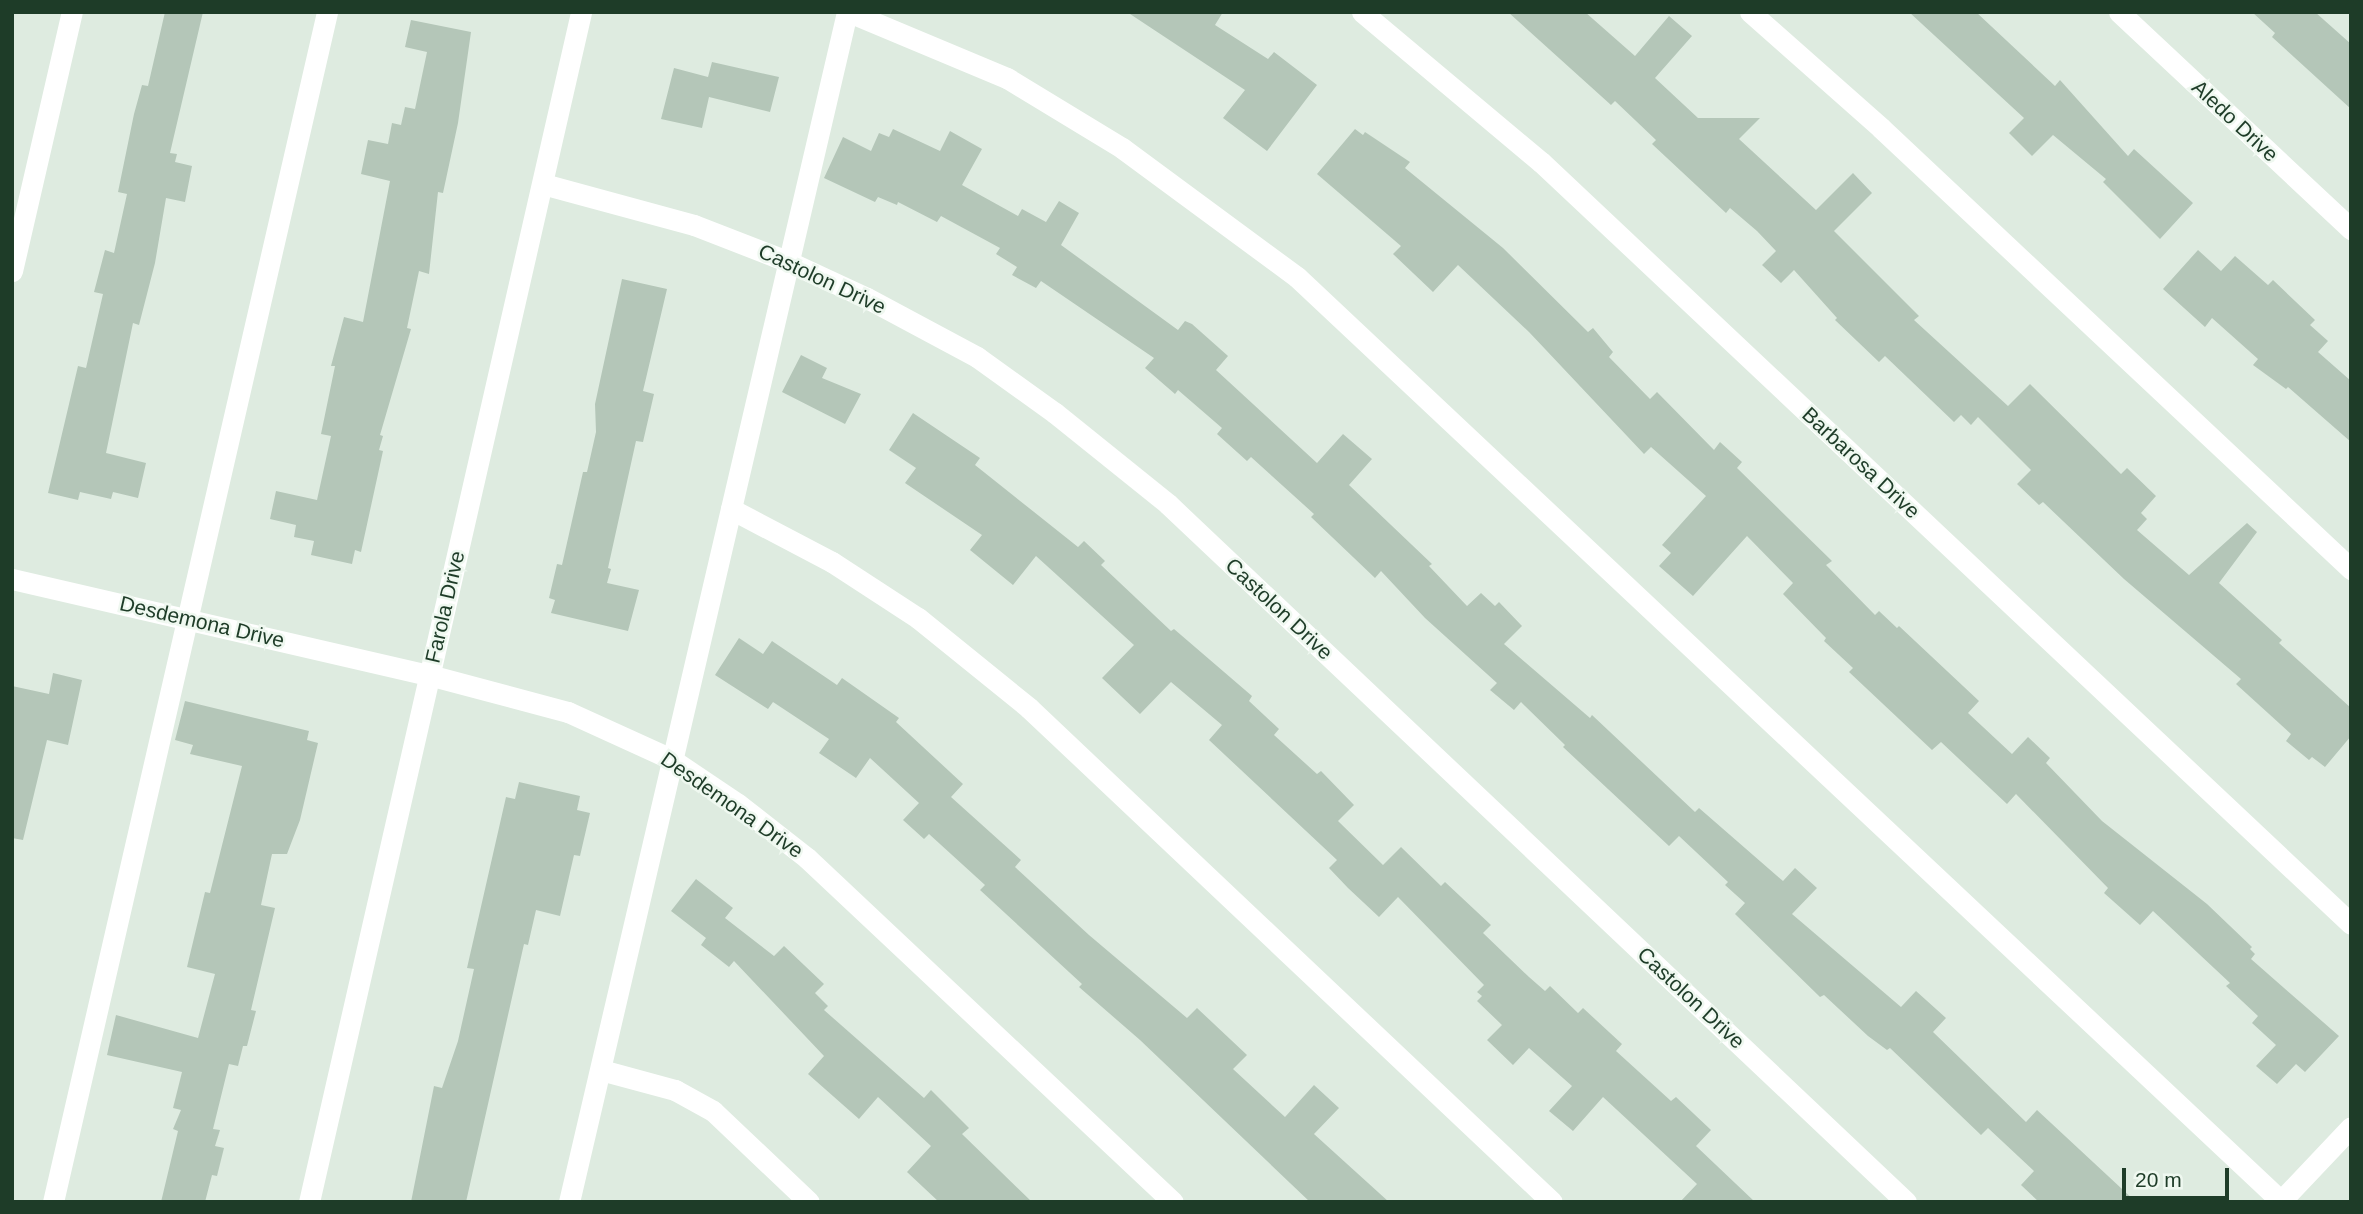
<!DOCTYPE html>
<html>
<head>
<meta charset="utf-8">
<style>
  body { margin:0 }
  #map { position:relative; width:2363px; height:1214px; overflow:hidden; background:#deebe0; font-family:Arial,sans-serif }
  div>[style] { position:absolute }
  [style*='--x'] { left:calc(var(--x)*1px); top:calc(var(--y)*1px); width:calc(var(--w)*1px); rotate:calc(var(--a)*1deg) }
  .building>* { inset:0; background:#b4c6b8 }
  .minor>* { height:21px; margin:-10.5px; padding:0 10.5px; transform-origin:10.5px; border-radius:10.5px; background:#fff }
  span { translate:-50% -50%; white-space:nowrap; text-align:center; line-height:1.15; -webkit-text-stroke:5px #eff8f0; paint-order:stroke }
  .street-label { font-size:21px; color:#1e3c28 }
  .frame { position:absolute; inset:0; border:14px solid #1e3c28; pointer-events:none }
  .scale { position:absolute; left:2122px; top:1168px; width:107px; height:32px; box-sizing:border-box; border:4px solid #1e3c28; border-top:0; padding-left:9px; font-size:21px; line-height:24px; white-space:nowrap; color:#1e3c28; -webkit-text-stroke:5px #eff8f0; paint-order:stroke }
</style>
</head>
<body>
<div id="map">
  <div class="building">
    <i style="clip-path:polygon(165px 12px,203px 12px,170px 153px,177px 154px,175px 162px,192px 166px,185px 202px,166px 198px,155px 263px,139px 325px,133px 323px,106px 453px,146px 463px,138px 498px,113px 492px,111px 499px,80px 492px,78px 500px,48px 493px,78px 366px,86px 368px,103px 294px,94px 292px,105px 250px,114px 253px,127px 194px,118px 192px,134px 114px,142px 85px,148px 86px)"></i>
    <i style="clip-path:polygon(1127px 12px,1223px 12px,1215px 25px,1268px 59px,1274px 52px,1317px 85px,1267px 151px,1223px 118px,1245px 90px)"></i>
    <i style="clip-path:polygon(1508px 12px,1585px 12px,1635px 56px,1669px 16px,1692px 36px,1655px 78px,1698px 118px,1760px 118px,1739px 139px,1816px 210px,1853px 173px,1872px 193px,1834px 231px,1919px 316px,1914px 320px,2008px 406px,2030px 384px,2121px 474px,2127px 468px,2156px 496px,2141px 513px,2147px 519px,2137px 530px,2189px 575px,2247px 523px,2257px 532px,2219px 583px,2282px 640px,2279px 643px,2351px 708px,2351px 736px,2325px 767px,2312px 757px,2309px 760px,2286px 741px,2291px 734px,2236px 684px,2241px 679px,2124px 579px,2043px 502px,2039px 505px,2017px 484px,2031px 470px,1978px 417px,1971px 425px,1961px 415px,1954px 422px,1885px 356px,1879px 362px,1835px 320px,1837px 318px,1794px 270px,1781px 283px,1762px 265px,1776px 251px,1757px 231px,1730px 208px,1726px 213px,1652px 144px,1656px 140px,1615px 101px,1611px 105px)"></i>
    <i style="clip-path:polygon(1909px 12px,1976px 12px,2055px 86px,2060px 80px,2128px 156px,2134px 149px,2193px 203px,2160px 239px,2103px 182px,2106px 179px,2053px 135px,2032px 156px,2009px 133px,2024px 118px)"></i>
    <i style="clip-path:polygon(2252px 12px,2315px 12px,2351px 44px,2351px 109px,2272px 37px,2275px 33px)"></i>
    <i style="clip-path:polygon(411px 20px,471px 32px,458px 123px,443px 193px,438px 192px,429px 274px,419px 271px,407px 328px,411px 329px,380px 435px,383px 436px,379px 450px,383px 451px,361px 552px,355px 550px,352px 564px,311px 555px,314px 541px,294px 537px,296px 525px,270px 519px,276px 491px,317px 500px,331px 436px,321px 434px,335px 366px,331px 366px,344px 317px,363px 322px,390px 181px,361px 174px,368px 140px,388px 144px,392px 123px,401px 125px,405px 107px,415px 109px,427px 52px,405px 47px)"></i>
    <i style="clip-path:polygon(712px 62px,779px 77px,770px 112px,709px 97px,702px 128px,661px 119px,674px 68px,708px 77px)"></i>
    <i style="clip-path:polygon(893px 129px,940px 151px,950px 131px,982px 149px,962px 185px,1018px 216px,1022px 209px,1046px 222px,1059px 201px,1079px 213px,1061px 245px,1178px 330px,1185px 321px,1192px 324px,1228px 356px,1216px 370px,1317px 463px,1343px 434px,1372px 459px,1349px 485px,1432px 564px,1429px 566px,1467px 606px,1481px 593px,1495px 606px,1499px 602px,1522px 626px,1504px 644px,1590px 718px,1592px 715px,1695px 812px,1699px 808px,1783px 881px,1795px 868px,1817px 888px,1792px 914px,1901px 1007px,1916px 991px,1946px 1018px,1933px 1032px,2026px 1122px,2037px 1110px,2136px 1202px,2039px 1202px,2021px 1185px,2034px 1171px,1988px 1128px,1981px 1135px,1890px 1048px,1887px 1050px,1868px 1036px,1824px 995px,1820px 997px,1735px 914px,1745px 903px,1725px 885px,1728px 882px,1679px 836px,1669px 846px,1563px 747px,1565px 745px,1521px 702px,1514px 710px,1490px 690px,1497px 683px,1425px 618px,1381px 571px,1375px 578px,1311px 517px,1314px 514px,1251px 457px,1247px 461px,1217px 434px,1222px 428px,1178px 390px,1175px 394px,1145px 368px,1154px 358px,1041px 281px,1036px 288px,1012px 275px,1017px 267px,996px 254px,1000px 248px,941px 216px,937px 222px,898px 202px,897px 205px,878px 197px,875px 202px,824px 178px,843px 137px,871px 151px,879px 133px,889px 137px)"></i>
    <i style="clip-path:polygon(1355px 129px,1363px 135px,1365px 132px,1410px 162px,1405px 168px,1503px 248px,1588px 332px,1593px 328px,1613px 352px,1609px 357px,1650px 399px,1657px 392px,1714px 450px,1720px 442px,1742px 462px,1737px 468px,1832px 561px,1826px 565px,1875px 615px,1879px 611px,1897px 628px,1899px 626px,1979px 701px,1968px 713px,2012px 754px,2028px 737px,2050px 758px,2046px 763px,2102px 821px,2207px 904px,2252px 947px,2250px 949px,2255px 954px,2251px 959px,2339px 1036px,2305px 1072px,2296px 1064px,2277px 1084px,2256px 1066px,2276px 1045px,2252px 1023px,2258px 1016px,2226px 986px,2230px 983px,2153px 911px,2140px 925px,2104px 893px,2108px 888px,2016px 794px,2007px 804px,1941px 742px,1932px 750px,1849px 672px,1853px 668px,1824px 641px,1826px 638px,1783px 594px,1793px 583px,1747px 536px,1693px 596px,1659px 566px,1671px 553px,1662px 545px,1706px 496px,1651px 447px,1644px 454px,1529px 332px,1458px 265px,1433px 292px,1393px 254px,1401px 246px,1317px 174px)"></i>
    <i style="clip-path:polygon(2198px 250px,2221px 271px,2235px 256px,2268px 285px,2273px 280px,2315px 320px,2310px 325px,2328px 341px,2318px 352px,2351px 381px,2351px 442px,2288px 387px,2286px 389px,2253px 365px,2258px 359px,2212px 318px,2205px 327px,2163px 289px)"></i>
    <i style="clip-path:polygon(622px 279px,667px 289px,643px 391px,654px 394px,643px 442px,636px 441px,608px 568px,611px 569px,607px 583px,639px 590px,628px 631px,551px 613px,555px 600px,549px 598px,557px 564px,562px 565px,583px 472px,587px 472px,596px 432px,595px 404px)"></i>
    <i style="clip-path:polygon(801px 355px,827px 368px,822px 378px,861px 394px,845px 424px,782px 392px)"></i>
    <i style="clip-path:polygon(913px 413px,980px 458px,975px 465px,1078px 547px,1084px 541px,1105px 561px,1101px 565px,1171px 631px,1174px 629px,1252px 696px,1249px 701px,1279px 729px,1274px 735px,1317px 774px,1321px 771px,1354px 805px,1338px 821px,1383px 865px,1401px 847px,1441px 886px,1445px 882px,1491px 925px,1483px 933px,1529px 977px,1545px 991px,1550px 986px,1578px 1013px,1583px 1008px,1622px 1044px,1616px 1051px,1671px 1101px,1676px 1097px,1711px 1130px,1696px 1146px,1755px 1202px,1680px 1202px,1697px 1184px,1603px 1097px,1573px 1131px,1549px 1111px,1572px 1086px,1529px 1048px,1513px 1065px,1487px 1040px,1502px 1025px,1477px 1001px,1482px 996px,1477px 992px,1484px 985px,1398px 897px,1379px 917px,1348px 888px,1329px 868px,1337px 860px,1209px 740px,1222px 725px,1171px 682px,1140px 714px,1102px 678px,1134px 645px,1036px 556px,1013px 585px,970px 550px,982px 535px,905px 483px,916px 468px,889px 450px)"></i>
    <i style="clip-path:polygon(739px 638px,763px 654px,772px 641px,837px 685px,842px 678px,899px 718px,896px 722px,963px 784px,951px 797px,1021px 860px,1015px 867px,1089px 935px,1187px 1018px,1197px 1008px,1247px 1055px,1233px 1069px,1285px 1117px,1314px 1085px,1339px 1108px,1314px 1134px,1389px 1202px,1310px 1202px,1140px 1040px,1079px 987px,1082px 984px,980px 890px,985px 885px,929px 834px,924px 839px,903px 820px,919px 803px,870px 758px,856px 778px,819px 753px,829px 739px,773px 702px,768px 709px,715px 675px)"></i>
    <i style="clip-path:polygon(53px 673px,82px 680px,68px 745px,47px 740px,23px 840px,12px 838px,12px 686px,49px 694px)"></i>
    <i style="clip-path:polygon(185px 701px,309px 731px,307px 740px,318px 743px,300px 820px,287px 854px,272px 854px,261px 905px,275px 908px,251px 1010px,256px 1011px,247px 1046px,243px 1046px,238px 1066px,229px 1064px,213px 1129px,220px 1130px,215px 1146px,224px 1148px,217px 1176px,212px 1175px,205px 1202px,161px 1202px,178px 1131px,173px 1129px,181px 1110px,173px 1108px,182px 1072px,107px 1055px,116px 1015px,198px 1038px,215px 974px,187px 967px,205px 892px,210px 893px,242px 766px,190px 754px,193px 745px,175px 740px)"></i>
    <i style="clip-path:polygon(519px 782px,580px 796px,577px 810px,590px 813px,580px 856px,574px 855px,560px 916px,536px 910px,528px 945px,524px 944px,466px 1202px,411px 1202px,434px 1086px,442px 1088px,458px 1041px,474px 969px,467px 968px,506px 797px,515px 799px)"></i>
    <i style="clip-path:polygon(696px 879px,733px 908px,725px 918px,774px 956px,784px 946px,824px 984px,815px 993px,828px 1006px,824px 1010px,924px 1098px,931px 1090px,969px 1128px,962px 1134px,1032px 1202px,939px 1202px,907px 1172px,931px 1146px,878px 1097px,859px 1119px,808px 1074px,824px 1056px,734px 961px,729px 967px,701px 945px,706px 938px,671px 911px)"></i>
  </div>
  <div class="minor">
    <i style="--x:849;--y:12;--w:171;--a:22.7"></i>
    <i style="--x:1007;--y:78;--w:135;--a:31.3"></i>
    <i style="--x:1122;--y:148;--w:217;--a:36.4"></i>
    <i style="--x:1297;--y:277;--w:1351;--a:43.2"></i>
    <i style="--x:1362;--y:12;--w:234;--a:40"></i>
    <i style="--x:1541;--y:162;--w:1112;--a:43.25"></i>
    <i style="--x:1750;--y:12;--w:175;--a:41.5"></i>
    <i style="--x:1881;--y:128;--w:645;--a:43.18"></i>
    <i style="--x:2119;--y:12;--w:318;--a:43.1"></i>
    <i style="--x:543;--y:184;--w:156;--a:15.2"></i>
    <i style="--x:694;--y:225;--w:100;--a:21.2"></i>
    <i style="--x:787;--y:261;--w:88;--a:24.8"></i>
    <i style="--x:867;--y:298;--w:125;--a:28.2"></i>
    <i style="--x:977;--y:357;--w:96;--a:35.7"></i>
    <i style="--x:1055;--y:413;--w:145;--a:38.8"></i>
    <i style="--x:1168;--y:504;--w:1016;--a:43.4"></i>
    <i style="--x:12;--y:271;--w:266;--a:-77"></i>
    <i style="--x:731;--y:509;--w:114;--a:27.7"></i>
    <i style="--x:832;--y:562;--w:103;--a:33.1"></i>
    <i style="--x:918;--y:618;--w:143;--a:39"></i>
    <i style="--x:1029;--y:708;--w:719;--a:43.37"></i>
    <i style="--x:12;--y:579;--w:428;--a:13"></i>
    <i style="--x:429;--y:675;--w:144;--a:14.9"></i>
    <i style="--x:568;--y:712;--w:113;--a:24.5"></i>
    <i style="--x:671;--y:759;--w:81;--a:33.9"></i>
    <i style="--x:738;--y:804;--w:88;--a:38"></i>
    <i style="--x:807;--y:858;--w:502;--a:43.23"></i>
    <i style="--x:601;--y:1070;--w:77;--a:15.1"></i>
    <i style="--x:675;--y:1090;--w:43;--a:28.9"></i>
    <i style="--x:713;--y:1111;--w:132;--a:43.5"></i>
    <i style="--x:53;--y:1202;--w:1221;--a:-77.03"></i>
    <i style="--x:309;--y:1202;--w:1221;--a:-77.12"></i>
    <i style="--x:569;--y:1202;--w:1222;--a:-76.85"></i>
    <i style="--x:2280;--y:1202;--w:103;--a:-46.6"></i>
  </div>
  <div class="street-label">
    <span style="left:2235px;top:121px;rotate:43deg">Aledo Drive</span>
    <span style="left:822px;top:279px;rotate:25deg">Castolon Drive</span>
    <span style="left:1861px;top:463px;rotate:43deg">Barbarosa Drive</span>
    <span style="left:445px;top:607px;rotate:-77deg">Farola Drive</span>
    <span style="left:1279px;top:609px;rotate:43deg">Castolon Drive</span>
    <span style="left:202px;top:622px;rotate:13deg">Desdemona Drive</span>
    <span style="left:732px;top:805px;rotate:35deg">Desdemona Drive</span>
    <span style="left:1691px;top:998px;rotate:43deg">Castolon Drive</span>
  </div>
  <div class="frame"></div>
  <div class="scale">20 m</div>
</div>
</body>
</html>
